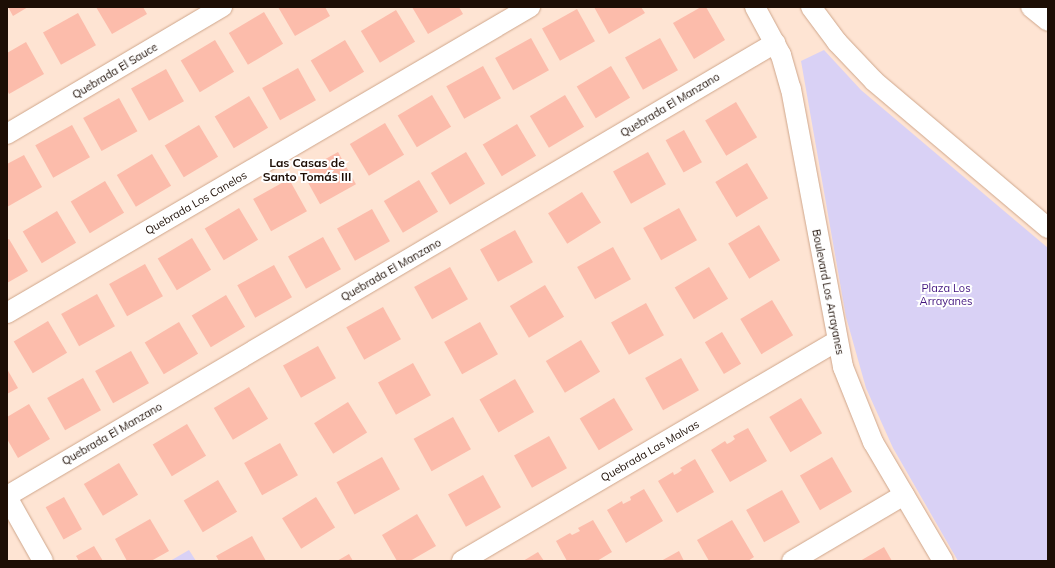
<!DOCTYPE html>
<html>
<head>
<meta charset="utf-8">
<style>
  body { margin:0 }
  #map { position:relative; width:1055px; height:568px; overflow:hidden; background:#fee4d3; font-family:Mulish,sans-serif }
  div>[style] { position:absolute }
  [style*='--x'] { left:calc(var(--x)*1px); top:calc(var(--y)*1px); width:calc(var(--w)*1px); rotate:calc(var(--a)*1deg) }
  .green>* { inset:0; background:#d9d1f5 }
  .building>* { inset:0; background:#fcbcab; transform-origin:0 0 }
  .roads { filter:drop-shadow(0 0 1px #cfa68b) drop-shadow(0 0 1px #cfa68b) }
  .minor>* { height:20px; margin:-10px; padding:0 10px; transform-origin:10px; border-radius:10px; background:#fff }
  span { translate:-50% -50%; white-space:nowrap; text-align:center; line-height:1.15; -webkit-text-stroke:4px #fff; paint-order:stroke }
  .street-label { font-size:11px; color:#1d0e05 }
  .park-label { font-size:11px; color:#42157f }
  .neighbourhood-label { font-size:12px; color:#1d0e05; font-weight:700 }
  .frame { position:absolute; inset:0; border:8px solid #1d0e05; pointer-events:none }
</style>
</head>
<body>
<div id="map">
  <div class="green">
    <i style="clip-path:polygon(824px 50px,861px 90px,1048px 248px,1048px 561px,958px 561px,893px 448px,866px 388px,846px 317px,801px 61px)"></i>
    <i style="clip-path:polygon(189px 550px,196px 561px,170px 561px)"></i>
  </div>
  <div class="building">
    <i style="clip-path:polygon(8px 7px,28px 7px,13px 16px)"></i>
    <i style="clip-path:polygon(96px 7px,143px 7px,147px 14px,112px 34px)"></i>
    <i style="clip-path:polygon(278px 7px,325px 7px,330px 16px,295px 36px)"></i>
    <i style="clip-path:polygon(412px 7px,459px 7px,463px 14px,428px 34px)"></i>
    <i style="clip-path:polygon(594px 7px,641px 7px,645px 13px,609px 34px)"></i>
    <i style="clip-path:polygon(701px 7px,706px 7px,725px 40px,694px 59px,673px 23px)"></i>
    <i style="left:577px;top:9px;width:37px;height:40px;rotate:61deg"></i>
    <i style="left:396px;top:10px;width:37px;height:41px;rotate:59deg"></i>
    <i style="left:264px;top:12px;width:37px;height:41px;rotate:59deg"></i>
    <i style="left:78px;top:13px;width:37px;height:40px;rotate:61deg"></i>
    <i style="left:531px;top:38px;width:37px;height:41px;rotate:61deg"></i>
    <i style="left:660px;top:38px;width:37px;height:40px;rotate:61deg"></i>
    <i style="left:215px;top:40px;width:37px;height:40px;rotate:59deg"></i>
    <i style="left:345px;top:40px;width:37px;height:40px;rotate:59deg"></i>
    <i style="clip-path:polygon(26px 42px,44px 74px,9px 94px,7px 90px,7px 53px)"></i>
    <i style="left:483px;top:66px;width:37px;height:42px;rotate:61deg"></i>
    <i style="left:611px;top:66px;width:37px;height:40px;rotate:59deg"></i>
    <i style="left:298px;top:68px;width:37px;height:41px;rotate:61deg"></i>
    <i style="left:166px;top:69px;width:37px;height:40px;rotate:61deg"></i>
    <i style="left:432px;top:95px;width:37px;height:40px;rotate:59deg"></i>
    <i style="left:565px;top:95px;width:37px;height:41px;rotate:59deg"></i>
    <i style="left:249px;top:96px;width:37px;height:40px;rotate:59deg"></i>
    <i style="left:119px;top:98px;width:38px;height:41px;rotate:61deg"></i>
    <i style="left:736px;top:102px;width:41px;height:36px;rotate:59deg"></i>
    <i style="left:385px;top:123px;width:37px;height:41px;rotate:59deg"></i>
    <i style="left:517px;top:124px;width:37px;height:40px;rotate:59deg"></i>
    <i style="left:72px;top:125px;width:37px;height:42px;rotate:61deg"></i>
    <i style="left:199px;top:125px;width:37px;height:40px;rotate:59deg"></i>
    <i style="left:684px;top:130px;width:37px;height:21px;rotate:61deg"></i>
    <i style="left:338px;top:152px;width:37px;height:41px;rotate:61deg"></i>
    <i style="left:466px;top:152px;width:37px;height:41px;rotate:59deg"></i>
    <i style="left:648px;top:152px;width:37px;height:40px;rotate:61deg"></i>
    <i style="left:152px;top:154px;width:37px;height:41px;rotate:59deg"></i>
    <i style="clip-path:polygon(24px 155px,42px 187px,7px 207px,7px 164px)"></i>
    <i style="left:747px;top:163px;width:41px;height:37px;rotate:59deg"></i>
    <i style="left:289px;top:179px;width:37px;height:41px;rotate:61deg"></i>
    <i style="left:419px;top:180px;width:37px;height:41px;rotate:59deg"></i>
    <i style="left:105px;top:181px;width:37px;height:40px;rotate:59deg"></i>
    <i style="left:582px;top:192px;width:36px;height:40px;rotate:58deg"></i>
    <i style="left:239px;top:208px;width:37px;height:40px;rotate:59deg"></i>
    <i style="left:679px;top:208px;width:37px;height:41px;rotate:61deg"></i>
    <i style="left:372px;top:209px;width:37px;height:40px;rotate:61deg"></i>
    <i style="left:57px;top:211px;width:37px;height:40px;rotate:59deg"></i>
    <i style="left:759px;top:225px;width:41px;height:36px;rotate:59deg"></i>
    <i style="left:515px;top:230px;width:37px;height:40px;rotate:61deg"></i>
    <i style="left:323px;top:237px;width:37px;height:40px;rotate:61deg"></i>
    <i style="left:192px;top:238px;width:37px;height:40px;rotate:59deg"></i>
    <i style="clip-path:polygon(9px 239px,28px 271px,7px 283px,7px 240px)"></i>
    <i style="left:613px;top:247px;width:37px;height:41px;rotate:61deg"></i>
    <i style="left:145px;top:264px;width:37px;height:41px;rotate:61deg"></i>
    <i style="left:274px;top:265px;width:37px;height:42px;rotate:61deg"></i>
    <i style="left:450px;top:267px;width:37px;height:41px;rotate:61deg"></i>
    <i style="left:709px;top:267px;width:37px;height:40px;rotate:59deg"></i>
    <i style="left:545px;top:285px;width:37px;height:41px;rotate:59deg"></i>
    <i style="left:97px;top:294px;width:37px;height:41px;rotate:61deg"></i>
    <i style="left:226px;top:295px;width:37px;height:40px;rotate:59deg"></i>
    <i style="left:772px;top:300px;width:41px;height:37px;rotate:59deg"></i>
    <i style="left:646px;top:303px;width:37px;height:40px;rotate:61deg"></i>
    <i style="left:383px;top:307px;width:37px;height:42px;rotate:61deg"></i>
    <i style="left:48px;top:321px;width:37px;height:40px;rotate:59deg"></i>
    <i style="left:179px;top:322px;width:37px;height:40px;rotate:59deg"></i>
    <i style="left:480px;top:322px;width:37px;height:41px;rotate:61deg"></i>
    <i style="left:722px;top:332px;width:37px;height:20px;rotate:59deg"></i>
    <i style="left:581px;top:340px;width:37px;height:41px;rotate:59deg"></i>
    <i style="left:318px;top:346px;width:37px;height:40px;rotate:61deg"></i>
    <i style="left:131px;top:351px;width:37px;height:41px;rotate:61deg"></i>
    <i style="left:681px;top:358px;width:37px;height:41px;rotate:61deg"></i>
    <i style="left:413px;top:363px;width:37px;height:40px;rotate:61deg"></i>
    <i style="clip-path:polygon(7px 369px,18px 388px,7px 394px)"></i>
    <i style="left:83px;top:378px;width:37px;height:41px;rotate:61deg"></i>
    <i style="left:515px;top:379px;width:38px;height:41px;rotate:60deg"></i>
    <i style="left:249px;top:387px;width:37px;height:41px;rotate:59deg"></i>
    <i style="left:614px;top:398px;width:37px;height:40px;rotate:59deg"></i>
    <i style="left:801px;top:398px;width:41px;height:37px;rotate:59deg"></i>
    <i style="left:348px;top:402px;width:36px;height:40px;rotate:58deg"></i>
    <i style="clip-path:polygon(29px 404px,50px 439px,18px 458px,7px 439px,7px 417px)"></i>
    <i style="left:453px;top:417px;width:37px;height:45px;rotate:61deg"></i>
    <i style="left:187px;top:424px;width:37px;height:40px;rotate:59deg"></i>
    <i style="clip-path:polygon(748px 428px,767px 461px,730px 482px,711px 450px,725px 441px,727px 444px,731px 442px,735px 439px,733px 436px)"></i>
    <i style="left:549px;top:436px;width:37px;height:40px;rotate:61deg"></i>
    <i style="left:280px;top:443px;width:37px;height:41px;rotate:61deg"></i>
    <i style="left:382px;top:457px;width:37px;height:52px;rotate:61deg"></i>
    <i style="left:832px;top:457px;width:40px;height:37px;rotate:60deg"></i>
    <i style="clip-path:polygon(695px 459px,714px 492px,677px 513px,658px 481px,673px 472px,674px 475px,678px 473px,682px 470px,680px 468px)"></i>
    <i style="left:119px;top:463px;width:37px;height:41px;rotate:59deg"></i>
    <i style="left:483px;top:475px;width:37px;height:40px;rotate:61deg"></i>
    <i style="left:218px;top:480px;width:37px;height:40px;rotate:59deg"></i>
    <i style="clip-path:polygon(644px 489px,663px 521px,626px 543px,607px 510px,622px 501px,623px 504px,631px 500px,630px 497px)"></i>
    <i style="left:782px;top:490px;width:37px;height:41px;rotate:61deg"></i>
    <i style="left:64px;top:497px;width:37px;height:21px;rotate:61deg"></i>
    <i style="left:316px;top:497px;width:36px;height:40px;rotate:58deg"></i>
    <i style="clip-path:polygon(417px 514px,436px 546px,410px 561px,397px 561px,382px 535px)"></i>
    <i style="clip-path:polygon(150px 519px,169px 551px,151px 561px,127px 561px,115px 539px)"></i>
    <i style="clip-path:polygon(593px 520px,612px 552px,597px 561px,567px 561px,556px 541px,570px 533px,572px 535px,580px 531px,578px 528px)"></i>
    <i style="clip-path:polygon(732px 520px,754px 557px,748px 561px,709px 561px,697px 540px)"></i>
    <i style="clip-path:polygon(252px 536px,266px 561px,219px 561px,216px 556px)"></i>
    <i style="clip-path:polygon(94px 546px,103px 561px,79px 561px,76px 556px)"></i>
    <i style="clip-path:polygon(884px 547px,892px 561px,860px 561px)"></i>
    <i style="clip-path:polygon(679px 551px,684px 561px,661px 561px)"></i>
    <i style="clip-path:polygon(538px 552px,544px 561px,523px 561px)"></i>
    <i style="clip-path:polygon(349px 554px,353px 561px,337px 561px)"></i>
  </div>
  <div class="roads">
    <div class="minor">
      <i style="--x:755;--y:7;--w:55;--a:61.6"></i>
      <i style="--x:781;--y:55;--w:35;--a:74"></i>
      <i style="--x:791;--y:89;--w:283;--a:79.4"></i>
      <i style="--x:843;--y:367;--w:81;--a:68.2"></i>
      <i style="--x:873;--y:442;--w:138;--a:59.5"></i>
      <i style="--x:811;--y:7;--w:44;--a:53.4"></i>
      <i style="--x:837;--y:42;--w:54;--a:46.5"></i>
      <i style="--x:874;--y:81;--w:228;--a:40.2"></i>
      <i style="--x:1031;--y:7;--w:22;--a:39"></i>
      <i style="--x:7;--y:134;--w:250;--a:-30.6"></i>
      <i style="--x:7;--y:313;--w:606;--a:-30.33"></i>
      <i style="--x:7;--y:496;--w:892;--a:-30.53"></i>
      <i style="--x:7;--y:497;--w:73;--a:60.6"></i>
      <i style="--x:462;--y:561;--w:435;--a:-30.4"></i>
      <i style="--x:792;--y:561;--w:130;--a:-30.5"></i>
    </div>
  </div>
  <div class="street-label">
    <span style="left:115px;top:71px;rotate:-31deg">Quebrada El Sauce</span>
    <span style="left:670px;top:105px;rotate:-31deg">Quebrada El Manzano</span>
    <span style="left:196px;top:203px;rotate:-30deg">Quebrada Los Canelos</span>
    <span style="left:391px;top:270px;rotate:-30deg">Quebrada El Manzano</span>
    <span style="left:828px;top:292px;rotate:79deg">Boulevard Los Arrayanes</span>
    <span style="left:112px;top:434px;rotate:-30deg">Quebrada El Manzano</span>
    <span style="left:650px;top:451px;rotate:-30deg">Quebrada Las Malvas</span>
  </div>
  <div class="park-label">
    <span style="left:946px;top:295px">Plaza Los<br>Arrayanes</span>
  </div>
  <div class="neighbourhood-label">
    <span style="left:307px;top:170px">Las Casas de<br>Santo Tomás III</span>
  </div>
  <div class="frame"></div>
</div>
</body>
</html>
